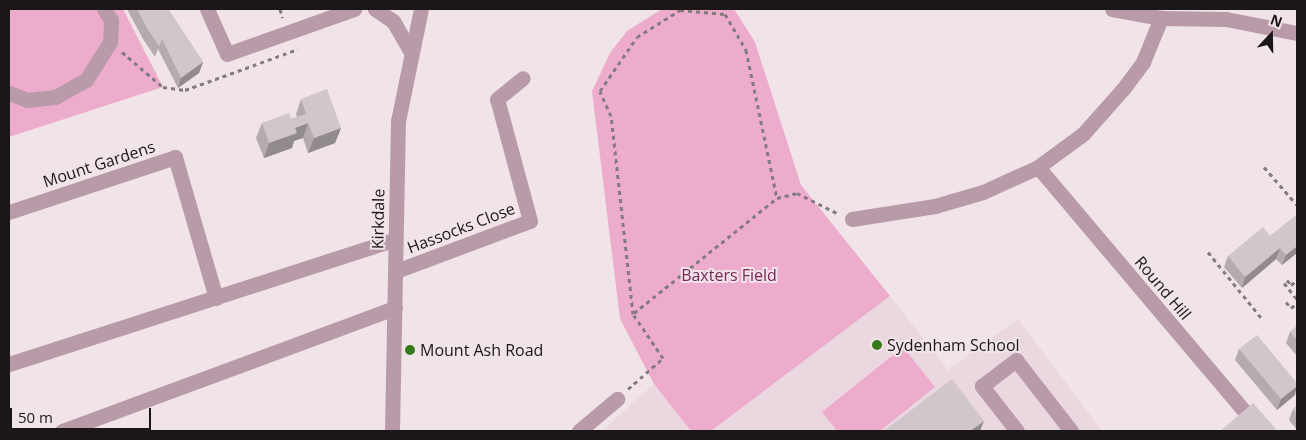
<!DOCTYPE html>
<html>
<head>
<meta charset="utf-8">
<style>
  body { margin:0 }
  #map { position:relative; width:1306px; height:440px; overflow:hidden; background:#f0e4e9; font-family:"Open Sans",sans-serif }
  div>[style] { position:absolute }
  [style*='--x'] { left:calc(var(--x)*1px); top:calc(var(--y)*1px); width:calc(var(--w)*1px); rotate:calc(var(--a)*1deg) }
  .built>* { inset:0; background:#ead7e0 }
  .green>* { inset:0; background:#eeaccd }
  .path>* { height:3px; margin-top:-1.5px; transform-origin:0; background:repeating-linear-gradient(90deg,#837b7f 0 4px,transparent 0 8px) }
  .minor>* { height:15px; margin:-7.5px; padding:0 7.5px; transform-origin:7.5px; border-radius:7.5px; background:#b99aa8 }
  .wall>* { inset:0; background:#b4aaaf }
  .shaded-wall>* { inset:0; background:#928b8e }
  .building>* { inset:0; background:#d1c6cb }
  .dots>* { width:14px; height:14px; translate:-50% -50%; box-sizing:border-box; border:2px solid #f0e4e9; border-radius:50% }
  span { translate:-50% -50%; white-space:nowrap; text-align:center; line-height:1.15; -webkit-text-stroke:4px #f0e4e9; paint-order:stroke }
  .street-label { font-size:16px; color:#1b1719 }
  .park-label { font-size:16px; color:#772655 }
  .poi-label { font-size:16px; color:#1b1719 }
  .left { translate:0 -50%; text-align:left }
  .frame { position:absolute; inset:0; border:10px solid #1b1719; pointer-events:none }
  .north { position:absolute; left:1246px; top:10px; width:50px; height:50px; -webkit-text-stroke:4px #f0e4e9; paint-order:stroke; rotate:21deg; font-size:14px; font-weight:700; line-height:20px; text-align:center; color:#1b1719 }
  .north::after { content:''; display:block; margin:auto; width:18px; height:22px; background:#1b1719; clip-path:polygon(50% 0,100% 100%,50% 72%,0 100%) }
  .scale { position:absolute; left:10px; top:408px; width:141px; height:22px; box-sizing:border-box; border:2px solid #1b1719; border-top:0; padding-left:6px; font-size:15px; line-height:18px; white-space:nowrap; color:#1b1719; -webkit-text-stroke:4px #f0e4e9; paint-order:stroke }
</style>
</head>
<body>
<div id="map">
  <div class="built">
    <i style="clip-path:polygon(890px 296px,948px 370px,1018px 319px,1102px 431px,711px 431px)"></i>
    <i style="clip-path:polygon(654px 384px,691px 431px,602px 431px)"></i>
  </div>
  <div class="green">
    <i style="clip-path:polygon(9px 9px,123px 9px,163px 87px,9px 137px)"></i>
    <i style="clip-path:polygon(662px 9px,734px 9px,755px 42px,801px 185px,890px 296px,711px 431px,691px 431px,654px 384px,620px 319px,592px 91px,610px 53px,627px 31px)"></i>
    <i style="clip-path:polygon(903px 347px,935px 387px,880px 431px,837px 431px,822px 412px)"></i>
  </div>
  <div class="path">
    <i style="--x:280;--y:9;--w:9;--a:72"></i>
    <i style="--x:122;--y:52;--w:54;--a:40.5"></i>
    <i style="--x:163;--y:87;--w:22;--a:8"></i>
    <i style="--x:185;--y:90;--w:120;--a:-19.9"></i>
    <i style="--x:1264;--y:167;--w:50;--a:49"></i>
    <i style="--x:1208;--y:252;--w:87;--a:51"></i>
    <i style="--x:1287;--y:280;--w:6;--a:51"></i>
    <i style="--x:1291;--y:285;--w:8;--a:-40"></i>
    <i style="--x:1284;--y:283;--w:21;--a:51"></i>
    <i style="--x:1286;--y:302;--w:8;--a:50"></i>
    <i style="--x:1291;--y:308;--w:8;--a:-40"></i>
    <i style="--x:634;--y:313;--w:184;--a:-38.8"></i>
    <i style="--x:777;--y:198;--w:21;--a:-14"></i>
    <i style="--x:797;--y:193;--w:47;--a:26.6"></i>
    <i style="--x:628;--y:389;--w:47;--a:-41.5"></i>
    <i style="--x:663;--y:358;--w:53;--a:-124.3"></i>
    <i style="--x:633;--y:314;--w:199;--a:-96.3"></i>
    <i style="--x:611;--y:116;--w:27;--a:-114"></i>
    <i style="--x:600;--y:91;--w:65;--a:-55.6"></i>
    <i style="--x:637;--y:37;--w:51;--a:-32.1"></i>
    <i style="--x:680;--y:10;--w:45;--a:5.1"></i>
    <i style="--x:725;--y:14;--w:42;--a:59.7"></i>
    <i style="--x:746;--y:50;--w:151;--a:78.2"></i>
  </div>
  <div class="minor">
    <i style="--x:207;--y:9;--w:49;--a:66"></i>
    <i style="--x:227;--y:54;--w:135;--a:-19.5"></i>
    <i style="--x:375;--y:9;--w:22;--a:34"></i>
    <i style="--x:393;--y:21;--w:34;--a:60"></i>
    <i style="--x:1112;--y:9;--w:50;--a:10.4"></i>
    <i style="--x:1161;--y:18;--w:65;--a:0.9"></i>
    <i style="--x:1226;--y:19;--w:72;--a:11.2"></i>
    <i style="--x:9;--y:93;--w:19;--a:21"></i>
    <i style="--x:27;--y:100;--w:28;--a:-6"></i>
    <i style="--x:55;--y:97;--w:35;--a:-29"></i>
    <i style="--x:86;--y:80;--w:45;--a:-57.7"></i>
    <i style="--x:110;--y:42;--w:22;--a:-87"></i>
    <i style="--x:111;--y:20;--w:13;--a:-122"></i>
    <i style="--x:1038;--y:167;--w:346;--a:49.8"></i>
    <i style="--x:9;--y:212;--w:175;--a:-18.3"></i>
    <i style="--x:175;--y:157;--w:147;--a:73.8"></i>
    <i style="--x:852;--y:219;--w:84;--a:-8.9"></i>
    <i style="--x:935;--y:206;--w:50;--a:-16.3"></i>
    <i style="--x:983;--y:192;--w:60;--a:-24.4"></i>
    <i style="--x:1038;--y:167;--w:56;--a:-36.3"></i>
    <i style="--x:1083;--y:134;--w:60;--a:-48.4"></i>
    <i style="--x:1123;--y:89;--w:34;--a:-53"></i>
    <i style="--x:1143;--y:62;--w:48;--a:-67.8"></i>
    <i style="--x:396;--y:271;--w:143;--a:-20.5"></i>
    <i style="--x:530;--y:221;--w:126;--a:-105.1"></i>
    <i style="--x:497;--y:99;--w:33;--a:-39"></i>
    <i style="--x:9;--y:364;--w:404;--a:-17.9"></i>
    <i style="--x:62;--y:431;--w:355;--a:-20.3"></i>
    <i style="--x:392;--y:431;--w:310;--a:-88.9"></i>
    <i style="--x:398;--y:121;--w:114;--a:-78.4"></i>
    <i style="--x:579;--y:431;--w:50;--a:-40.1"></i>
    <i style="--x:1017;--y:431;--w:57;--a:-127.9"></i>
    <i style="--x:982;--y:386;--w:43;--a:-37.4"></i>
    <i style="--x:1016;--y:360;--w:90;--a:52.2"></i>
  </div>
  <div class="wall">
    <i style="clip-path:polygon(127px 9px,168px 9px,203px 62px,199px 73px,178px 88px,158px 49px,155px 57px,143px 39px)"></i>
    <i style="clip-path:polygon(301px 99px,341px 128px,335px 143px,308px 153px,303px 138px,294px 141px,292px 148px,264px 158px,256px 138px,262px 123px,291px 119px,297px 117px,296px 114px)"></i>
    <i style="clip-path:polygon(1270px 236px,1297px 253px,1282px 265px,1276px 259px,1242px 288px,1224px 267px,1228px 256px)"></i>
    <i style="clip-path:polygon(1297px 326px,1297px 356px,1286px 343px,1290px 332px)"></i>
    <i style="clip-path:polygon(1239px 349px,1295px 395px,1277px 410px,1235px 360px)"></i>
    <i style="clip-path:polygon(1297px 405px,1297px 430px,1289px 420px,1293px 409px)"></i>
  </div>
  <div class="shaded-wall">
    <i style="clip-path:polygon(203px 62px,199px 73px,178px 88px,181px 78px)"></i>
    <i style="clip-path:polygon(308px 123px,303px 138px,294px 141px,292px 148px,264px 158px,269px 143px,295px 128px)"></i>
    <i style="clip-path:polygon(341px 128px,335px 143px,308px 153px,314px 138px)"></i>
    <i style="clip-path:polygon(1297px 246px,1297px 253px,1282px 265px,1286px 255px)"></i>
    <i style="clip-path:polygon(1280px 248px,1276px 259px,1242px 288px,1245px 277px)"></i>
    <i style="clip-path:polygon(1297px 386px,1295px 395px,1277px 410px,1281px 399px)"></i>
    <i style="clip-path:polygon(984px 421px,980px 431px,970px 431px)"></i>
  </div>
  <div class="building">
    <i style="clip-path:polygon(137px 9px,168px 9px,203px 62px,181px 78px,162px 39px,159px 46px,147px 28px)"></i>
    <i style="clip-path:polygon(327px 89px,341px 128px,314px 138px,308px 123px,295px 128px,297px 133px,269px 143px,262px 123px,289px 113px,291px 119px,306px 114px,301px 99px)"></i>
    <i style="clip-path:polygon(1297px 214px,1297px 246px,1286px 255px,1280px 248px,1245px 277px,1228px 256px,1263px 227px,1270px 236px)"></i>
    <i style="clip-path:polygon(1297px 326px,1297px 340px,1290px 332px)"></i>
    <i style="clip-path:polygon(1257px 335px,1297px 383px,1297px 386px,1281px 399px,1239px 349px)"></i>
    <i style="clip-path:polygon(952px 379px,984px 421px,970px 431px,884px 431px)"></i>
    <i style="clip-path:polygon(1253px 403px,1276px 429px,1272px 431px,1220px 431px)"></i>
    <i style="clip-path:polygon(1297px 405px,1297px 414px,1293px 409px)"></i>
  </div>
  <div class="dots">
    <i style="left:877px;top:345px;background:#36791a"></i>
    <i style="left:410px;top:350px;background:#36791a"></i>
  </div>
  <div class="street-label">
    <span style="left:99px;top:164px;rotate:-18deg">Mount Gardens</span>
    <span style="left:378px;top:219px;rotate:-89deg">Kirkdale</span>
    <span style="left:461px;top:228px;rotate:-21deg">Hassocks Close</span>
    <span style="left:1163px;top:288px;rotate:50deg">Round Hill</span>
  </div>
  <div class="park-label">
    <span style="left:729px;top:275px">Baxters Field</span>
  </div>
  <div class="poi-label">
    <span class="left" style="left:887px;top:345px">Sydenham School</span>
    <span class="left" style="left:420px;top:350px">Mount Ash Road</span>
  </div>
  <div class="frame"></div>
  <div class="north">N</div>
  <div class="scale">50 m</div>
</div>
</body>
</html>
